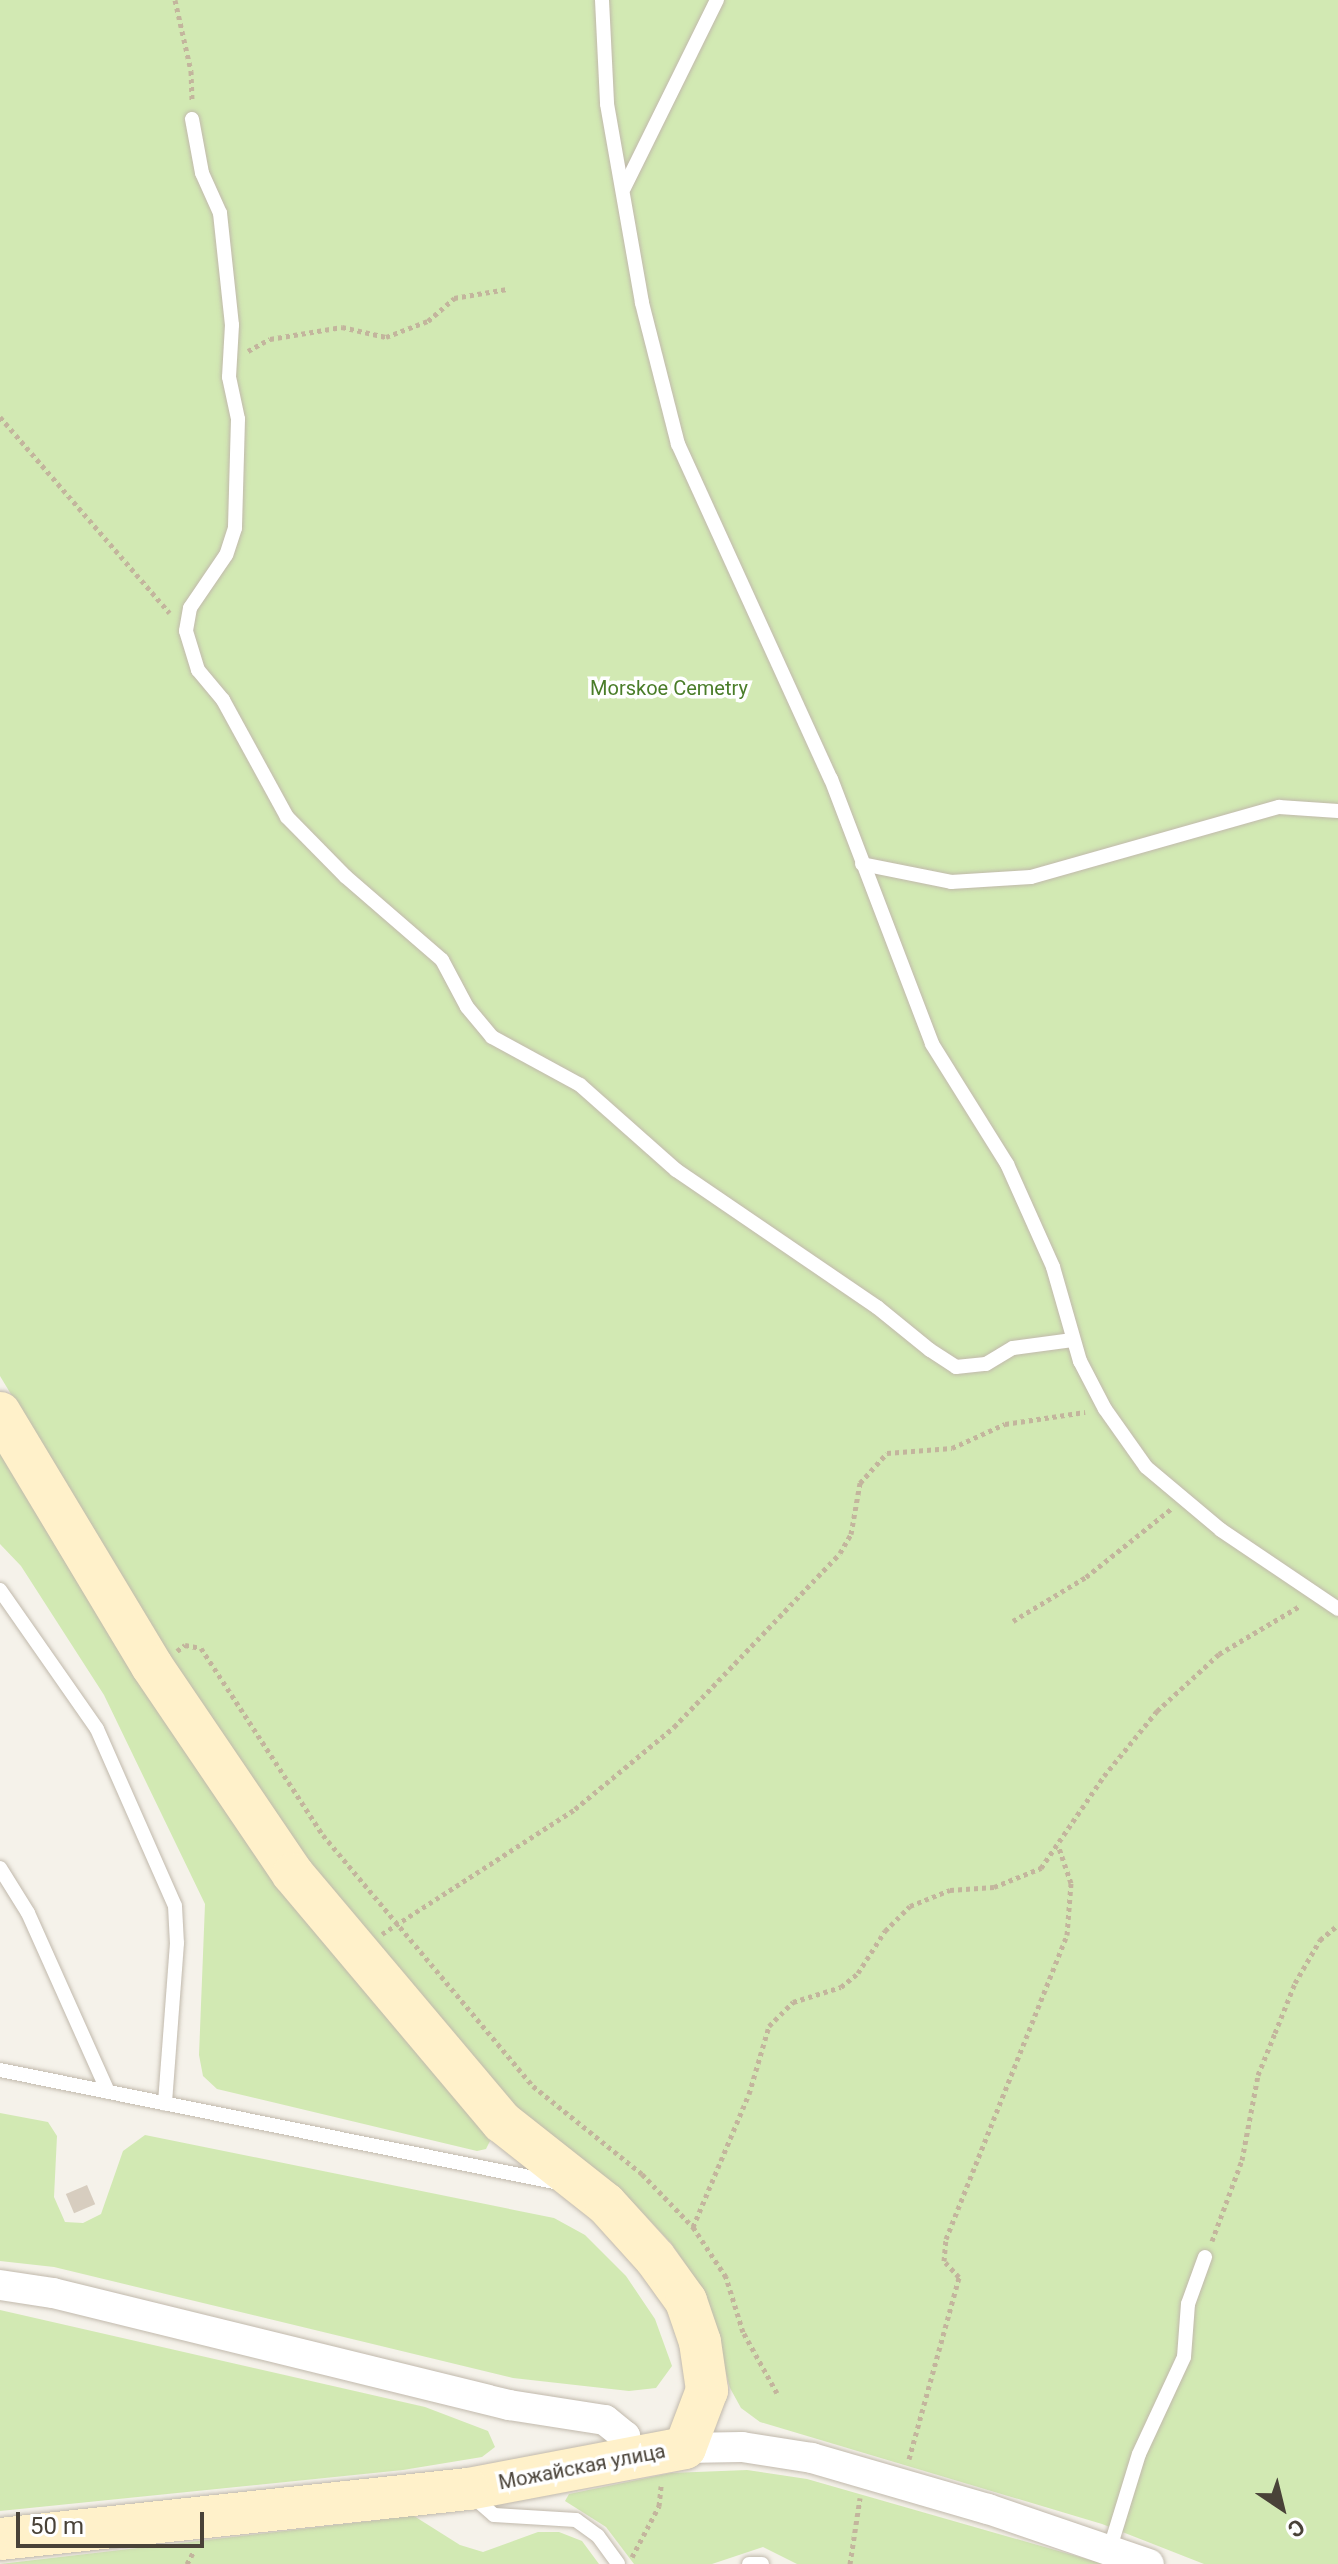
<!DOCTYPE html>
<html>
<head>
<meta charset="utf-8">
<style>
  body { margin:0 }
  #map { position:relative; width:1338px; height:2564px; overflow:hidden; background:#f5f2ea; font-family:Roboto,sans-serif }
  div>[style] { position:absolute }
  [style*='--x'] { left:calc(var(--x)*1px); top:calc(var(--y)*1px); width:calc(var(--w)*1px); rotate:calc(var(--a)*1deg) }
  .green>* { inset:0; background:#d2e9b3 }
  .building>* { inset:0; background:#d7cdbf; transform-origin:0 0 }
  .path>* { height:5px; margin-top:-2.5px; transform-origin:0; background:repeating-linear-gradient(90deg,#c3b59d 0 4px,transparent 0 8px) }
  .roads { filter:drop-shadow(0 0 2px #c1b9ac) drop-shadow(0 0 2px #c1b9ac) }
  .lane>* { height:14px; margin:-7px; padding:0 7px; transform-origin:7px; border-radius:7px; background:#fff }
  .street>* { height:30px; margin:-15px; padding:0 15px; transform-origin:15px; border-radius:15px; background:#fff }
  .secondary>* { height:42px; margin:-21px; padding:0 21px; transform-origin:21px; border-radius:21px; background:#fff1ca }
  span { translate:-50% -50%; white-space:nowrap; text-align:center; line-height:1.15; -webkit-text-stroke:7px #fff; paint-order:stroke }
  .park-label { font-size:20px; color:#4a7d29 }
  .street-label { font-size:20px; color:#494238 }
  .north { position:absolute; left:1242px; top:2468px; width:80px; height:80px; -webkit-text-stroke:6px #fff; paint-order:stroke; rotate:145deg; font-size:22px; font-weight:700; line-height:32px; text-align:center; color:#494238 }
  .north::after { content:''; display:block; margin:auto; width:28px; height:36px; background:#494238; clip-path:polygon(50% 0,100% 100%,50% 72%,0 100%) }
  .scale { position:absolute; left:16px; top:2512px; width:188px; height:36px; box-sizing:border-box; border:4px solid #494238; border-top:0; padding-left:10px; font-size:24px; line-height:28px; white-space:nowrap; color:#494238; -webkit-text-stroke:6px #fff; paint-order:stroke }
</style>
</head>
<body>
<div id="map">
  <div class="green">
    <i style="clip-path:polygon(0 0,1338px 0,1338px 2564px,1204px 2564px,1102px 2524px,760px 2422px,741px 2408px,730px 2388px,705px 2293px,671px 2243px,621px 2190px,513px 2105px,297px 1850px,159px 1640px,0 1376px)"></i>
    <i style="clip-path:polygon(0 1448px,484px 2129px,490px 2141px,486px 2149px,477px 2151px,217px 2089px,203px 2076px,199px 2055px,205px 1904px,104px 1695px,21px 1566px,0 1544px)"></i>
    <i style="clip-path:polygon(0 2113px,48px 2122px,57px 2136px,54px 2197px,65px 2222px,83px 2223px,101px 2214px,123px 2151px,145px 2135px,554px 2218px,585px 2235px,626px 2276px,655px 2319px,672px 2366px,656px 2388px,629px 2391px,513px 2378px,54px 2267px,0 2261px)"></i>
    <i style="clip-path:polygon(0 2310px,425px 2407px,488px 2431px,495px 2447px,482px 2457px,403px 2470px,0 2511px)"></i>
    <i style="clip-path:polygon(747px 2470px,807px 2479px,1104px 2564px,797px 2564px,763px 2547px,712px 2564px,634px 2564px,606px 2527px,565px 2501px,569px 2494px,671px 2473px)"></i>
    <i style="clip-path:polygon(414px 2516px,460px 2545px,483px 2552px,538px 2532px,559px 2532px,582px 2541px,599px 2564px,0 2564px)"></i>
  </div>
  <div class="building">
    <i style="left:87px;top:2185px;width:21px;height:23px;rotate:67deg"></i>
  </div>
  <div class="path">
    <i style="--x:175;--y:0;--w:73;--a:77.3"></i>
    <i style="--x:191;--y:71;--w:31;--a:88"></i>
    <i style="--x:248;--y:351;--w:25;--a:-29"></i>
    <i style="--x:270;--y:339;--w:73;--a:-9.5"></i>
    <i style="--x:342;--y:327;--w:45;--a:12.8"></i>
    <i style="--x:386;--y:337;--w:45;--a:-20.9"></i>
    <i style="--x:428;--y:321;--w:35;--a:-41"></i>
    <i style="--x:454;--y:298;--w:54;--a:-9.6"></i>
    <i style="--x:0;--y:417;--w:259;--a:49.1"></i>
    <i style="--x:1013;--y:1621;--w:85;--a:-31.1"></i>
    <i style="--x:1086;--y:1577;--w:109;--a:-38.7"></i>
    <i style="--x:177;--y:1651;--w:10;--a:-37"></i>
    <i style="--x:185;--y:1645;--w:16;--a:11"></i>
    <i style="--x:201;--y:1648;--w:223;--a:56.9"></i>
    <i style="--x:323;--y:1835;--w:327;--a:50.1"></i>
    <i style="--x:533;--y:2086;--w:140;--a:38.9"></i>
    <i style="--x:642;--y:2174;--w:74;--a:46.1"></i>
    <i style="--x:382;--y:1934;--w:230;--a:-32.9"></i>
    <i style="--x:575;--y:1809;--w:129;--a:-39.6"></i>
    <i style="--x:674;--y:1727;--w:240;--a:-46.3"></i>
    <i style="--x:840;--y:1553;--w:22;--a:-60"></i>
    <i style="--x:851;--y:1534;--w:52;--a:-80"></i>
    <i style="--x:860;--y:1483;--w:40;--a:-48"></i>
    <i style="--x:887;--y:1453;--w:65;--a:-4.4"></i>
    <i style="--x:952;--y:1448;--w:58;--a:-24.4"></i>
    <i style="--x:1005;--y:1424;--w:81;--a:-8.5"></i>
    <i style="--x:1212;--y:2241;--w:86;--a:-69.7"></i>
    <i style="--x:1242;--y:2160;--w:86;--a:-79.3"></i>
    <i style="--x:1258;--y:2075;--w:45;--a:-68"></i>
    <i style="--x:1275;--y:2033;--w:54;--a:-68.2"></i>
    <i style="--x:1295;--y:1983;--w:50;--a:-59.8"></i>
    <i style="--x:1320;--y:1940;--w:23;--a:-40"></i>
    <i style="--x:777;--y:2393;--w:70;--a:-119.1"></i>
    <i style="--x:743;--y:2332;--w:58;--a:-107.2"></i>
    <i style="--x:726;--y:2277;--w:60;--a:-123.4"></i>
    <i style="--x:693;--y:2227;--w:144;--a:-67.2"></i>
    <i style="--x:749;--y:2094;--w:71;--a:-73.6"></i>
    <i style="--x:769;--y:2026;--w:34;--a:-45"></i>
    <i style="--x:793;--y:2002;--w:50;--a:-17.4"></i>
    <i style="--x:841;--y:1987;--w:22;--a:-39"></i>
    <i style="--x:858;--y:1973;--w:50;--a:-57.3"></i>
    <i style="--x:885;--y:1931;--w:35;--a:-45"></i>
    <i style="--x:910;--y:1906;--w:43;--a:-21.8"></i>
    <i style="--x:950;--y:1890;--w:44;--a:-3.9"></i>
    <i style="--x:994;--y:1887;--w:51;--a:-22"></i>
    <i style="--x:1041;--y:1868;--w:112;--a:-55.6"></i>
    <i style="--x:1104;--y:1776;--w:84;--a:-50.8"></i>
    <i style="--x:1157;--y:1711;--w:84;--a:-42.6"></i>
    <i style="--x:1219;--y:1654;--w:94;--a:-30.7"></i>
    <i style="--x:909;--y:2459;--w:189;--a:-74.6"></i>
    <i style="--x:959;--y:2277;--w:22;--a:-133"></i>
    <i style="--x:944;--y:2261;--w:22;--a:-85"></i>
    <i style="--x:946;--y:2239;--w:327;--a:-68.3"></i>
    <i style="--x:1067;--y:1935;--w:52;--a:-85.6"></i>
    <i style="--x:1071;--y:1883;--w:40;--a:-108.9"></i>
    <i style="--x:632;--y:2557;--w:58;--a:-62.1"></i>
    <i style="--x:659;--y:2506;--w:20;--a:-84"></i>
    <i style="--x:187;--y:2564;--w:15;--a:-62"></i>
    <i style="--x:850;--y:2564;--w:67;--a:-81.4"></i>
  </div>
  <div class="roads">
    <div class="lane">
      <i style="--x:602;--y:0;--w:104;--a:87.2"></i>
      <i style="--x:607;--y:104;--w:202;--a:80"></i>
      <i style="--x:642;--y:303;--w:146;--a:75.7"></i>
      <i style="--x:678;--y:444;--w:368;--a:65.5"></i>
      <i style="--x:831;--y:779;--w:284;--a:69.1"></i>
      <i style="--x:932;--y:1044;--w:142;--a:58"></i>
      <i style="--x:1007;--y:1164;--w:113;--a:65.9"></i>
      <i style="--x:1053;--y:1267;--w:98;--a:74"></i>
      <i style="--x:1080;--y:1361;--w:54;--a:62.5"></i>
      <i style="--x:1105;--y:1409;--w:71;--a:54.7"></i>
      <i style="--x:1146;--y:1467;--w:98;--a:40"></i>
      <i style="--x:1221;--y:1530;--w:141;--a:34"></i>
      <i style="--x:192;--y:119;--w:55;--a:79.5"></i>
      <i style="--x:202;--y:173;--w:44;--a:65.8"></i>
      <i style="--x:220;--y:213;--w:113;--a:83.9"></i>
      <i style="--x:232;--y:325;--w:52;--a:93.3"></i>
      <i style="--x:229;--y:377;--w:43;--a:77.9"></i>
      <i style="--x:238;--y:419;--w:109;--a:91.6"></i>
      <i style="--x:235;--y:528;--w:28;--a:108"></i>
      <i style="--x:226;--y:555;--w:64;--a:124.2"></i>
      <i style="--x:190;--y:608;--w:23;--a:100"></i>
      <i style="--x:186;--y:631;--w:41;--a:72.9"></i>
      <i style="--x:198;--y:670;--w:39;--a:50"></i>
      <i style="--x:223;--y:700;--w:133;--a:61.3"></i>
      <i style="--x:287;--y:817;--w:83;--a:45.5"></i>
      <i style="--x:345;--y:876;--w:128;--a:40.9"></i>
      <i style="--x:442;--y:960;--w:53;--a:62"></i>
      <i style="--x:467;--y:1007;--w:39;--a:50"></i>
      <i style="--x:492;--y:1037;--w:100;--a:28.6"></i>
      <i style="--x:580;--y:1085;--w:128;--a:41.5"></i>
      <i style="--x:676;--y:1170;--w:243;--a:34.3"></i>
      <i style="--x:877;--y:1307;--w:68;--a:39.1"></i>
      <i style="--x:930;--y:1350;--w:31;--a:33"></i>
      <i style="--x:956;--y:1367;--w:30;--a:-6"></i>
      <i style="--x:986;--y:1364;--w:31;--a:-31"></i>
      <i style="--x:1013;--y:1348;--w:60;--a:-7.7"></i>
      <i style="--x:624;--y:188;--w:210;--a:-63.7"></i>
      <i style="--x:862;--y:864;--w:91;--a:11.4"></i>
      <i style="--x:951;--y:882;--w:80;--a:-3.6"></i>
      <i style="--x:1031;--y:877;--w:258;--a:-15.8"></i>
      <i style="--x:1279;--y:807;--w:59;--a:3.9"></i>
      <i style="--x:0;--y:1590;--w:169;--a:55.1"></i>
      <i style="--x:97;--y:1729;--w:193;--a:66.2"></i>
      <i style="--x:175;--y:1906;--w:37;--a:87"></i>
      <i style="--x:177;--y:1943;--w:161;--a:94.3"></i>
      <i style="--x:0;--y:1868;--w:53;--a:58.1"></i>
      <i style="--x:28;--y:1913;--w:196;--a:65.9"></i>
      <i style="--x:0;--y:2070;--w:570;--a:11.43"></i>
      <i style="--x:471;--y:2495;--w:30;--a:41"></i>
      <i style="--x:494;--y:2515;--w:82;--a:3.5"></i>
      <i style="--x:576;--y:2520;--w:27;--a:36"></i>
      <i style="--x:598;--y:2536;--w:34;--a:54"></i>
      <i style="--x:1110;--y:2548;--w:98;--a:-72.9"></i>
      <i style="--x:1139;--y:2454;--w:107;--a:-65.1"></i>
      <i style="--x:1184;--y:2357;--w:53;--a:-85.7"></i>
      <i style="--x:1188;--y:2304;--w:50;--a:-70.1"></i>
      <i style="--x:749;--y:2564;--w:13;--a:0"></i>
    </div>
    <div class="street">
      <i style="--x:0;--y:2285;--w:54;--a:8.6"></i>
      <i style="--x:53;--y:2293;--w:470;--a:13.8"></i>
      <i style="--x:509;--y:2405;--w:97;--a:8.9"></i>
      <i style="--x:605;--y:2420;--w:26;--a:39"></i>
      <i style="--x:625;--y:2436;--w:24;--a:88"></i>
      <i style="--x:685;--y:2448;--w:57;--a:-1"></i>
      <i style="--x:742;--y:2447;--w:71;--a:8.9"></i>
      <i style="--x:812;--y:2458;--w:183;--a:16.2"></i>
      <i style="--x:988;--y:2509;--w:170;--a:18.9"></i>
    </div>
    <div class="secondary">
      <i style="--x:0;--y:1413;--w:295;--a:59"></i>
      <i style="--x:152;--y:1666;--w:251;--a:55.9"></i>
      <i style="--x:293;--y:1874;--w:324;--a:49.9"></i>
      <i style="--x:502;--y:2122;--w:132;--a:38.3"></i>
      <i style="--x:606;--y:2204;--w:73;--a:47.8"></i>
      <i style="--x:655;--y:2258;--w:53;--a:54.2"></i>
      <i style="--x:686;--y:2301;--w:43;--a:71.1"></i>
      <i style="--x:700;--y:2342;--w:49;--a:81.7"></i>
      <i style="--x:707;--y:2390;--w:62;--a:110.8"></i>
      <i style="--x:685;--y:2448;--w:221;--a:169.3"></i>
      <i style="--x:468;--y:2489;--w:471;--a:173.9"></i>
    </div>
  </div>
  <div class="park-label">
    <span style="left:669px;top:688px">Morskoe Cemetry</span>
  </div>
  <div class="street-label">
    <span style="left:582px;top:2467px;rotate:-11deg">Можайская улица</span>
  </div>
  <div class="north">С</div>
  <div class="scale">50 m</div>
</div>
</body>
</html>
